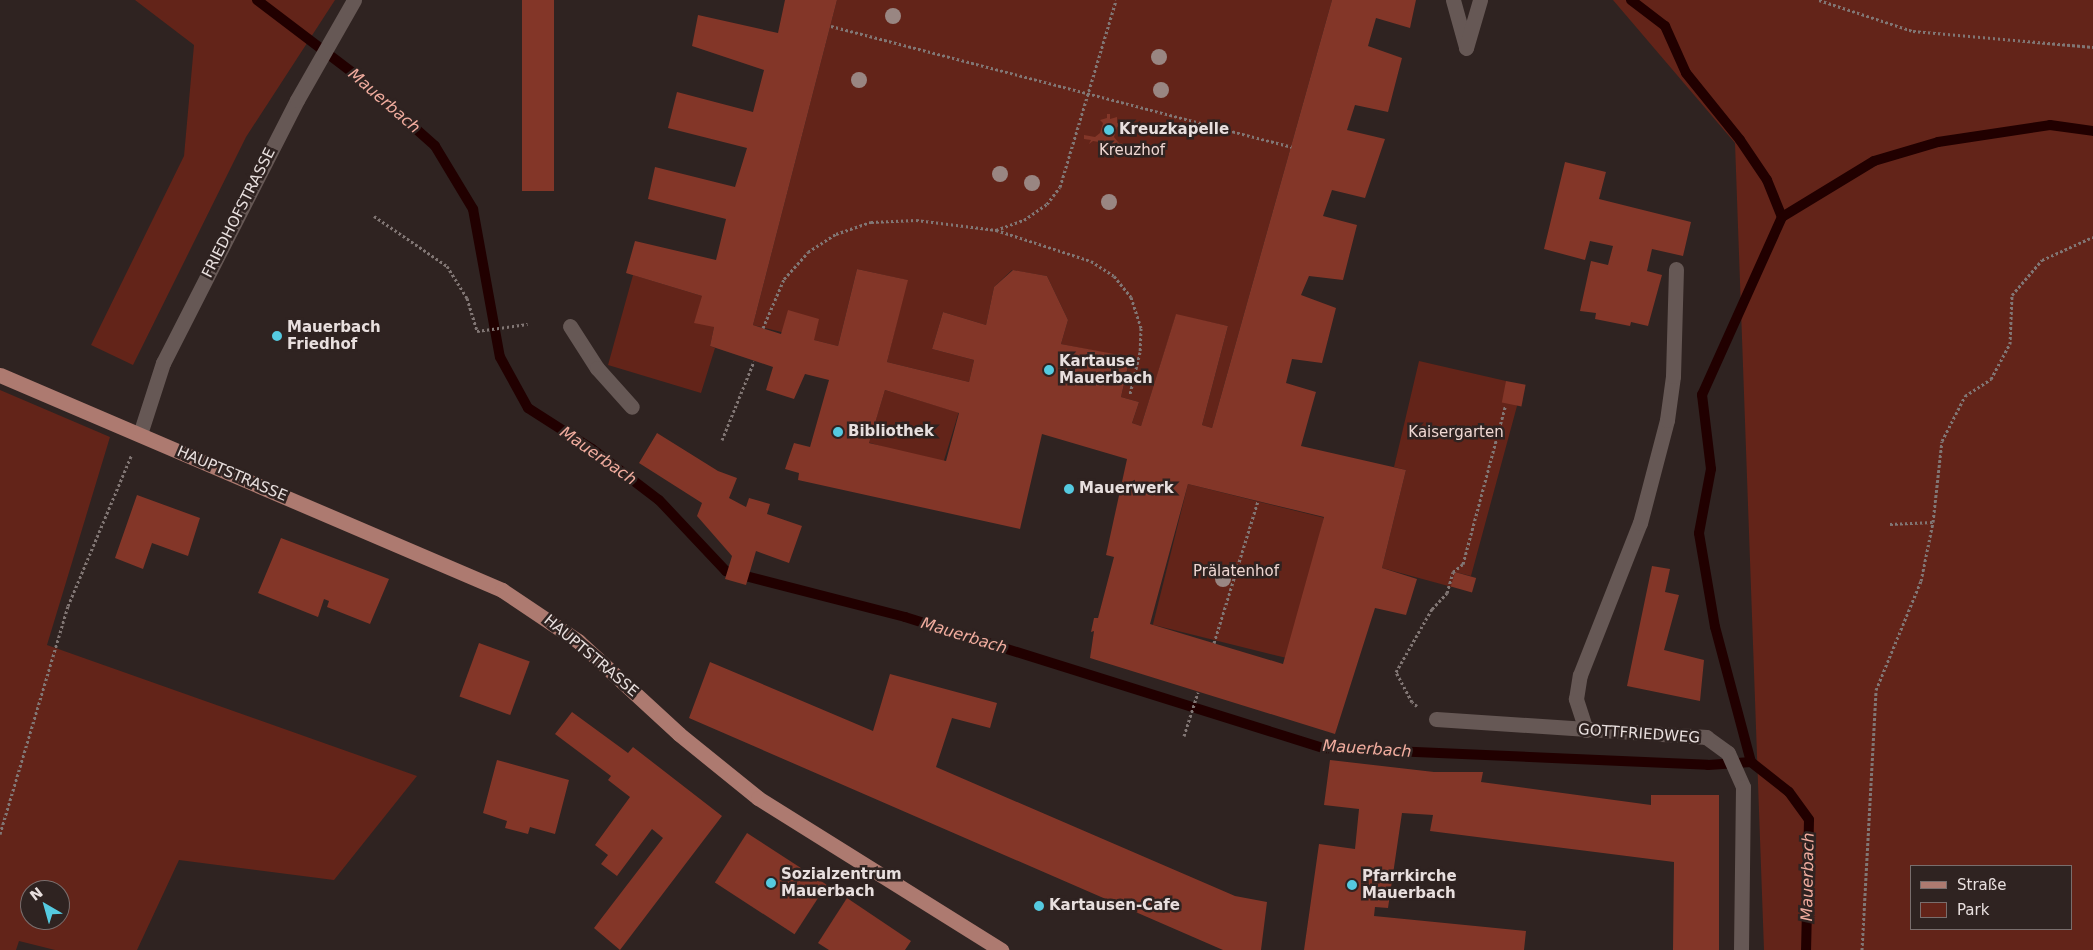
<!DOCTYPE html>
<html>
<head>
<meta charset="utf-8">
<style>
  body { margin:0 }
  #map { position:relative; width:2093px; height:950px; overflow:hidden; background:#2f2321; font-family:"DejaVu Sans",sans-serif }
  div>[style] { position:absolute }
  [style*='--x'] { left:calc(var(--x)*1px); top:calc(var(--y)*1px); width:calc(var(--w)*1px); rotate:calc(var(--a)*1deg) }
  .green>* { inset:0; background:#632419; transform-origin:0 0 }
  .stream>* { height:10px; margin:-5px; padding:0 5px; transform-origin:5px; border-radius:5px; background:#210000 }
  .building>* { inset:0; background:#833628; transform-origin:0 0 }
  .path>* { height:3px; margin-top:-1.5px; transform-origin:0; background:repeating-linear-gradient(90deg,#817674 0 2.5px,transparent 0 5px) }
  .minor>* { height:15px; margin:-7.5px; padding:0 7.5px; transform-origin:7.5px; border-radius:7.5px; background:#665855 }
  .major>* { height:15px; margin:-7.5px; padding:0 7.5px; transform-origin:7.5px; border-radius:7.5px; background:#ad7a70 }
  .trees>* { width:16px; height:16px; margin:-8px; border-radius:50%; background:#998682 }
  .dots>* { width:14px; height:14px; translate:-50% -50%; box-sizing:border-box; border:2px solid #2f2321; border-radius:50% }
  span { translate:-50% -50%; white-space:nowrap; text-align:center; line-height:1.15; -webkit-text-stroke:5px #2f2321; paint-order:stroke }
  .poi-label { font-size:15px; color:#e8dfde; font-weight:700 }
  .left { translate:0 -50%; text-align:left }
  .park-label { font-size:15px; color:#efd7d2 }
  .street-label { font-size:15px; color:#e8dfde }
  .water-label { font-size:16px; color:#f2ad9f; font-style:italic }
  .legend { position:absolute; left:1910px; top:865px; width:162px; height:65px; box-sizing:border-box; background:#2f2321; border:1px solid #796e6d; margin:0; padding:6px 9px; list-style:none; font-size:15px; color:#e8dfde }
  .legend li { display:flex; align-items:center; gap:10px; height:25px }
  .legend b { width:25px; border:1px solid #796e6d }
  .north { position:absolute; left:20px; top:880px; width:50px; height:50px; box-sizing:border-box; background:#2f2321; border:1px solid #796e6d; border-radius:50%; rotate:322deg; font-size:14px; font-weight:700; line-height:20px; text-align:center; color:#e8dfde }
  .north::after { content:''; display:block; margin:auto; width:18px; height:22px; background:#55cae0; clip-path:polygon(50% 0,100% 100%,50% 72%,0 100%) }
</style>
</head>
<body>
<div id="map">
  <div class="green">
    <i style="clip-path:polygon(135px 0,335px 0,246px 137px,133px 365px,91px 345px,184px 156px,194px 45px)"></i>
    <i style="clip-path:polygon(837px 0,1332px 0,1212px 428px,1202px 425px,1228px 326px,1176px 315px,1141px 426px,1132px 423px,1139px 402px,1121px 397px,1130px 358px,1061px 344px,1068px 320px,1047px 276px,1012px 270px,994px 287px,986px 325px,943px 312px,932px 349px,974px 360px,969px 382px,887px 362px,907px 280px,857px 269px,838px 346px,753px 325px)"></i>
    <i style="clip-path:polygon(evenodd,1613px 0,2093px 0,2093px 950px,1764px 950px,1735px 143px,1613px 0,1912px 866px,2072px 866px,2072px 929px,1912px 929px,1912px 866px)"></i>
    <i style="clip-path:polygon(633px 275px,702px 296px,714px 327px,710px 346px,715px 348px,701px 393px,608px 365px)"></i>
    <i style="clip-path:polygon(1419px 361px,1506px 381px,1517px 406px,1471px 576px,1455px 572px,1452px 587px,1382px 568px,1406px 470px,1394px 467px)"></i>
    <i style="clip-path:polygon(evenodd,0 390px,110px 437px,47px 645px,417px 776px,334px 880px,179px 860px,137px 950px,55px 950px,19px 941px,16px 950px,0 950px,0 390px,30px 890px,60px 890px,60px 920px,30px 920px,30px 890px)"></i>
    <i style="left:885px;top:390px;width:77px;height:55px;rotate:17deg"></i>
    <i style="left:1188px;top:484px;width:140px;height:145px;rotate:14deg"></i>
  </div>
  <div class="stream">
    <i style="--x:257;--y:0;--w:119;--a:37.2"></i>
    <i style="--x:352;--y:72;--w:111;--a:41.7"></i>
    <i style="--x:435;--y:146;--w:74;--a:58.9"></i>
    <i style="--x:473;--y:209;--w:150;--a:79.7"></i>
    <i style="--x:500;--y:357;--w:58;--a:61.2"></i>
    <i style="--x:528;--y:408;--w:76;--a:32.6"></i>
    <i style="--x:592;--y:449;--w:84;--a:37.3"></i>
    <i style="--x:659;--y:500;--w:98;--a:46.7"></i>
    <i style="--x:726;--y:571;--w:185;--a:14.4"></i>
    <i style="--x:905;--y:617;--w:438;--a:17.4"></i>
    <i style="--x:1323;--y:748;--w:385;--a:2.5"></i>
    <i style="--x:1708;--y:765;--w:43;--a:-4"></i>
    <i style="--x:1751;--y:762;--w:48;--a:38.3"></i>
    <i style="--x:1789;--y:792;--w:34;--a:54"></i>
    <i style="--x:1809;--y:820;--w:130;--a:91.3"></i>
    <i style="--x:1631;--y:0;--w:43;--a:37.4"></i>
    <i style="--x:1665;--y:26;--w:51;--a:65.9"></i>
    <i style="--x:1686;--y:73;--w:86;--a:51.1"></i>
    <i style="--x:1740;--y:140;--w:48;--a:56"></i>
    <i style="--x:1767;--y:180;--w:40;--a:68"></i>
    <i style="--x:1751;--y:762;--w:140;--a:-104.9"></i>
    <i style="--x:1715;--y:627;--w:95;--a:-99.7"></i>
    <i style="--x:1699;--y:533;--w:65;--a:-79.4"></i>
    <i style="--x:1711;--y:469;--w:75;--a:-96.9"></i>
    <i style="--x:1702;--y:395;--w:195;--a:-65.8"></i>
    <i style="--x:1782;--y:217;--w:108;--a:-31.3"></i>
    <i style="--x:1874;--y:161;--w:67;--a:-16.5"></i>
    <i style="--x:1938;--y:142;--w:113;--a:-8.6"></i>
    <i style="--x:2050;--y:125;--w:43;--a:7.9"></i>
  </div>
  <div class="building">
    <i style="left:522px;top:0;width:32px;height:191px"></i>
    <i style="clip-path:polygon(evenodd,785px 0,837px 0,753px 325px,781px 334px,788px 310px,819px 319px,814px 340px,838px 346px,857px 269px,908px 280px,887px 362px,969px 382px,974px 360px,932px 349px,943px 312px,986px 325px,994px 287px,1013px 270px,1047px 276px,1068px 320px,1061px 344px,1130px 357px,1121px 397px,1139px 402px,1132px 423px,1141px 426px,1176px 314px,1228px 326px,1202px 425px,1212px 428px,1332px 0,1416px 0,1410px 28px,1376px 18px,1368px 46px,1402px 58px,1388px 112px,1355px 105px,1347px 130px,1385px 139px,1365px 198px,1332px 190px,1323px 216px,1357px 225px,1343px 280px,1309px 276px,1301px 295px,1336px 308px,1322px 363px,1292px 359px,1286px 383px,1316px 392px,1301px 446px,1406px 470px,1382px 568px,1417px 579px,1406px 615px,1375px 608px,1335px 734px,1090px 658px,1094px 631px,1091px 632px,1094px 618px,1098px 618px,1114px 557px,1106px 555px,1127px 459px,1042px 434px,1020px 529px,798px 480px,799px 473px,785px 469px,794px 443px,810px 447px,829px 380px,805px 374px,794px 399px,766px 390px,773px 367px,710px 346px,714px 327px,694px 323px,702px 296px,626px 273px,635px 241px,716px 260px,726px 219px,648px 199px,655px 167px,735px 187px,747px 148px,668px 128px,677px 92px,753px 112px,764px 70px,692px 46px,698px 15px,778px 33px,785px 0,885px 390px,959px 413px,946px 461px,869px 443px,885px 390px,785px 0,1188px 484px,1324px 517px,1283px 664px,1150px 624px,1188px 484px)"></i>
    <i style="clip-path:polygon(1107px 114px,1110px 114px,1110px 119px,1117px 117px,1117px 123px,1122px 124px,1117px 127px,1114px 137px,1119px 143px,1128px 145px,1127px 148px,1120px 147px,1117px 150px,1117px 146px,1112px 145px,1110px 150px,1098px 148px,1099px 142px,1093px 141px,1089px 144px,1091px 140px,1084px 139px,1084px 135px,1095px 137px,1100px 133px,1103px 123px,1100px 120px,1107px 118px)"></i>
    <i style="clip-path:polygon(1565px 162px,1606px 172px,1599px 199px,1691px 222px,1683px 256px,1652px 249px,1647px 271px,1662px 275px,1648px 326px,1631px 322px,1630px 326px,1595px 319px,1596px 313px,1580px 311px,1591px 261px,1608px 265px,1613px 246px,1590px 241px,1585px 260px,1544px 249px)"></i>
    <i style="left:1506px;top:381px;width:20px;height:22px;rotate:11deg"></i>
    <i style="clip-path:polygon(657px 433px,718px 471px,737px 478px,729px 498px,746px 507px,749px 498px,770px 504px,767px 514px,802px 526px,789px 563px,756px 551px,746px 585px,725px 579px,732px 556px,697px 516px,702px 503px,639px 463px)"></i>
    <i style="clip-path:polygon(137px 495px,200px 518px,188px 556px,152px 543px,143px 569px,115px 558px)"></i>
    <i style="clip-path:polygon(281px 538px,389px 579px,370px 624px,327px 607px,329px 601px,324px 599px,318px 617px,258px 593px)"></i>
    <i style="clip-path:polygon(1652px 566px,1670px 569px,1665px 592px,1679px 595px,1664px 650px,1704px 660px,1700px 701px,1627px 686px)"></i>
    <i style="left:1455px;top:572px;width:22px;height:15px;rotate:16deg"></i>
    <i style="left:479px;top:643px;width:54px;height:57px;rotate:20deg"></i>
    <i style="clip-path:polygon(710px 662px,873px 731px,890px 674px,997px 703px,990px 728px,952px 718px,936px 767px,1235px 896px,1267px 902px,1261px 950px,1223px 950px,689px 718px)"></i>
    <i style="clip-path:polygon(572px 712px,628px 753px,633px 747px,722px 816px,620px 950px,594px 928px,663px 838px,652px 829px,617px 876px,601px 864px,608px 855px,595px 845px,630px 797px,608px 780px,611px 776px,555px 734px)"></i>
    <i style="clip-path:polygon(497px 760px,569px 780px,555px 834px,530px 827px,528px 834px,505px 828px,507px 821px,483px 813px)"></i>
    <i style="clip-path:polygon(1330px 760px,1434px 772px,1483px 772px,1481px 782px,1651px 805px,1651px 795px,1719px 795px,1719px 950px,1673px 950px,1674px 862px,1430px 831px,1433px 815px,1402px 813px,1388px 908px,1375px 907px,1374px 916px,1526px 931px,1524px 950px,1304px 950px,1319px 844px,1355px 849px,1359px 809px,1324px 805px)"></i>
    <i style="left:747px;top:833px;width:95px;height:59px;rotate:33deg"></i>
    <i style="clip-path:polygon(847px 898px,911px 941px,905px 950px,829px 950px,818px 943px)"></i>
  </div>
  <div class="path">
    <i style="--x:1819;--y:0;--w:99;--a:18.3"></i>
    <i style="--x:1913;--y:31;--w:181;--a:5.1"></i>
    <i style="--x:831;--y:26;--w:476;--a:14.7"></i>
    <i style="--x:374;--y:216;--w:88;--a:34.4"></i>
    <i style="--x:447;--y:266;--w:38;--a:58"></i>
    <i style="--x:467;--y:298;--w:34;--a:73"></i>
    <i style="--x:477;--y:331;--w:51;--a:-7.8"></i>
    <i style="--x:996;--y:230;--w:100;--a:18.1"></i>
    <i style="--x:1091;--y:261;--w:27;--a:33"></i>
    <i style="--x:1114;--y:276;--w:27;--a:51"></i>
    <i style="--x:1131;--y:297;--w:33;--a:72"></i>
    <i style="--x:1141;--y:328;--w:24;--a:92"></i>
    <i style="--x:1140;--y:352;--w:43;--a:103.4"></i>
    <i style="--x:763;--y:328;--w:53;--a:-66.8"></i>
    <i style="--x:784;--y:279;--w:36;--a:-48"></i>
    <i style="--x:808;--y:252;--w:33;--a:-33"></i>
    <i style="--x:836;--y:234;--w:37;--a:-19"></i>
    <i style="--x:871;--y:222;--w:45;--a:-2.5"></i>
    <i style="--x:916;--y:220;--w:81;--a:7.1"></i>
    <i style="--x:996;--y:230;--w:30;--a:-20"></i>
    <i style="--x:1024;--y:220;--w:28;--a:-35"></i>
    <i style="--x:1047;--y:204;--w:21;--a:-53"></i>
    <i style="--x:1060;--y:187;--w:195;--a:-73.3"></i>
    <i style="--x:722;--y:440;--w:85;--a:-67.9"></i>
    <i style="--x:1890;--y:524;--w:43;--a:-2.7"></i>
    <i style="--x:1214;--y:643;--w:149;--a:-72.8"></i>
    <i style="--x:1417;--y:706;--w:6;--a:-141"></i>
    <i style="--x:1412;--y:702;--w:34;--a:-118"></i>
    <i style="--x:1396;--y:672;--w:73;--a:-60.3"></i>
    <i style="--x:1432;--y:609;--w:22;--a:-47"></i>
    <i style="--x:1447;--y:593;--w:22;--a:-74"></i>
    <i style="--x:1453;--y:572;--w:13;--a:-39"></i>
    <i style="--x:1463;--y:564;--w:163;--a:-75"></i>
    <i style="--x:1184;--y:736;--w:46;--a:-72.3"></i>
    <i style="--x:0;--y:834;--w:238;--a:-73.4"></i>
    <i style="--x:68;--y:606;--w:163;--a:-67.2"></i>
    <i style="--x:1862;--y:950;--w:260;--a:-86.9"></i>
    <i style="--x:1876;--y:690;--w:118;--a:-67.6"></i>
    <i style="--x:1921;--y:581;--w:60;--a:-78.5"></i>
    <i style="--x:1933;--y:522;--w:81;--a:-83.7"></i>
    <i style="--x:1942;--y:441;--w:51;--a:-62.9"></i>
    <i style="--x:1965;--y:396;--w:31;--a:-33"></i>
    <i style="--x:1991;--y:379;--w:40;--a:-62"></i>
    <i style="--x:2010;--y:344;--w:49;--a:-87.7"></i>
    <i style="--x:2012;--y:295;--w:46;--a:-49.4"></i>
    <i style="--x:2042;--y:260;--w:56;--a:-24.3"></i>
  </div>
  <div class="minor">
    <i style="--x:1453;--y:0;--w:49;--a:74.5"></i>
    <i style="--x:1466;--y:48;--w:50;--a:-73.7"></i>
    <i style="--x:570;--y:326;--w:50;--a:57.3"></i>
    <i style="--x:597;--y:368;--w:52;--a:48.1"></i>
    <i style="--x:140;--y:434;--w:75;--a:-72.1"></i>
    <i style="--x:163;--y:363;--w:295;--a:-63"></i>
    <i style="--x:297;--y:100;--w:115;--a:-60.3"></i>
    <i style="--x:1436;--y:719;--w:271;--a:3.8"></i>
    <i style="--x:1706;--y:737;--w:27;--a:36"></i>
    <i style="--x:1728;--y:753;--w:37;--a:66"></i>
    <i style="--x:1743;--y:787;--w:163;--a:90.7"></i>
    <i style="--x:1586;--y:730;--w:33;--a:-108"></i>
    <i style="--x:1576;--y:699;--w:24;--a:-81"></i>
    <i style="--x:1580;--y:675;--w:163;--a:-68.5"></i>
    <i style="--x:1640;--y:523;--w:106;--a:-75.3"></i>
    <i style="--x:1667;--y:420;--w:44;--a:-82.2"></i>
    <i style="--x:1673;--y:376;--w:107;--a:-88.4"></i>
  </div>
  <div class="major">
    <i style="--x:0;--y:375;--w:546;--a:23.18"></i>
    <i style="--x:502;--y:590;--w:92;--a:33.9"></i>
    <i style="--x:578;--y:641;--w:137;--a:42.6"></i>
    <i style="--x:679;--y:734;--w:102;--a:39"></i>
    <i style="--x:758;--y:798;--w:287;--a:32"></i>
  </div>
  <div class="trees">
    <i style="left:893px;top:16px"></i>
    <i style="left:1159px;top:57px"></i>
    <i style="left:859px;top:80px"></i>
    <i style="left:1161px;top:90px"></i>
    <i style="left:1000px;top:174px"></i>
    <i style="left:1032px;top:183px"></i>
    <i style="left:1109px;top:202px"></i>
    <i style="left:1223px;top:579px"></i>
  </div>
  <div class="dots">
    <i style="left:1109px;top:130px;background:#55cae0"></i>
    <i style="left:277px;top:336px;background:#55cae0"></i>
    <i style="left:1049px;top:370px;background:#55cae0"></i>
    <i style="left:838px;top:432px;background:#55cae0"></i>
    <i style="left:1069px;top:489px;background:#55cae0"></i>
    <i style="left:771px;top:883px;background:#55cae0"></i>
    <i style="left:1352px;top:885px;background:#55cae0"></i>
    <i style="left:1039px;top:906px;background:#55cae0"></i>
  </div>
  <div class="poi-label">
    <span class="left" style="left:1119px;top:130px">Kreuzkapelle</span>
    <span class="left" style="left:287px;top:336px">Mauerbach<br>Friedhof</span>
    <span class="left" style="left:1059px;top:370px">Kartause<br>Mauerbach</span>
    <span class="left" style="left:848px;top:432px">Bibliothek</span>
    <span class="left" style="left:1079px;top:489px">Mauerwerk</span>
    <span class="left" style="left:781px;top:883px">Sozialzentrum<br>Mauerbach</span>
    <span class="left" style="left:1362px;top:885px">Pfarrkirche<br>Mauerbach</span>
    <span class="left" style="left:1049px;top:906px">Kartausen-Cafe</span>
  </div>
  <div class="park-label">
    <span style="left:1132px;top:151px">Kreuzhof</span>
    <span style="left:1456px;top:433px">Kaisergarten</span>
    <span style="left:1236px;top:572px">Prälatenhof</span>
  </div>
  <div class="street-label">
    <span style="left:239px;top:213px;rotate:-63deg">FRIEDHOFSTRASSE</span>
    <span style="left:232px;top:474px;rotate:23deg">HAUPTSTRASSE</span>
    <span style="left:591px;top:656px;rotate:40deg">HAUPTSTRASSE</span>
    <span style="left:1639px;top:734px;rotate:4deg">GOTTFRIEDWEG</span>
  </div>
  <div class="water-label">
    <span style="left:384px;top:101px;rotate:41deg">Mauerbach</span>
    <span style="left:598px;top:456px;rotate:35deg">Mauerbach</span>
    <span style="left:964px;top:636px;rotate:17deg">Mauerbach</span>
    <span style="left:1367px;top:749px;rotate:4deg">Mauerbach</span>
    <span style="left:1808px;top:877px;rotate:-89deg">Mauerbach</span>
  </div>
  <ul class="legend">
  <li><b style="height:6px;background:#ad7a70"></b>Straße</li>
  <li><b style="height:14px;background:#632419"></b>Park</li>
  </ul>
  <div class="north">N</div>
</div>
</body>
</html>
